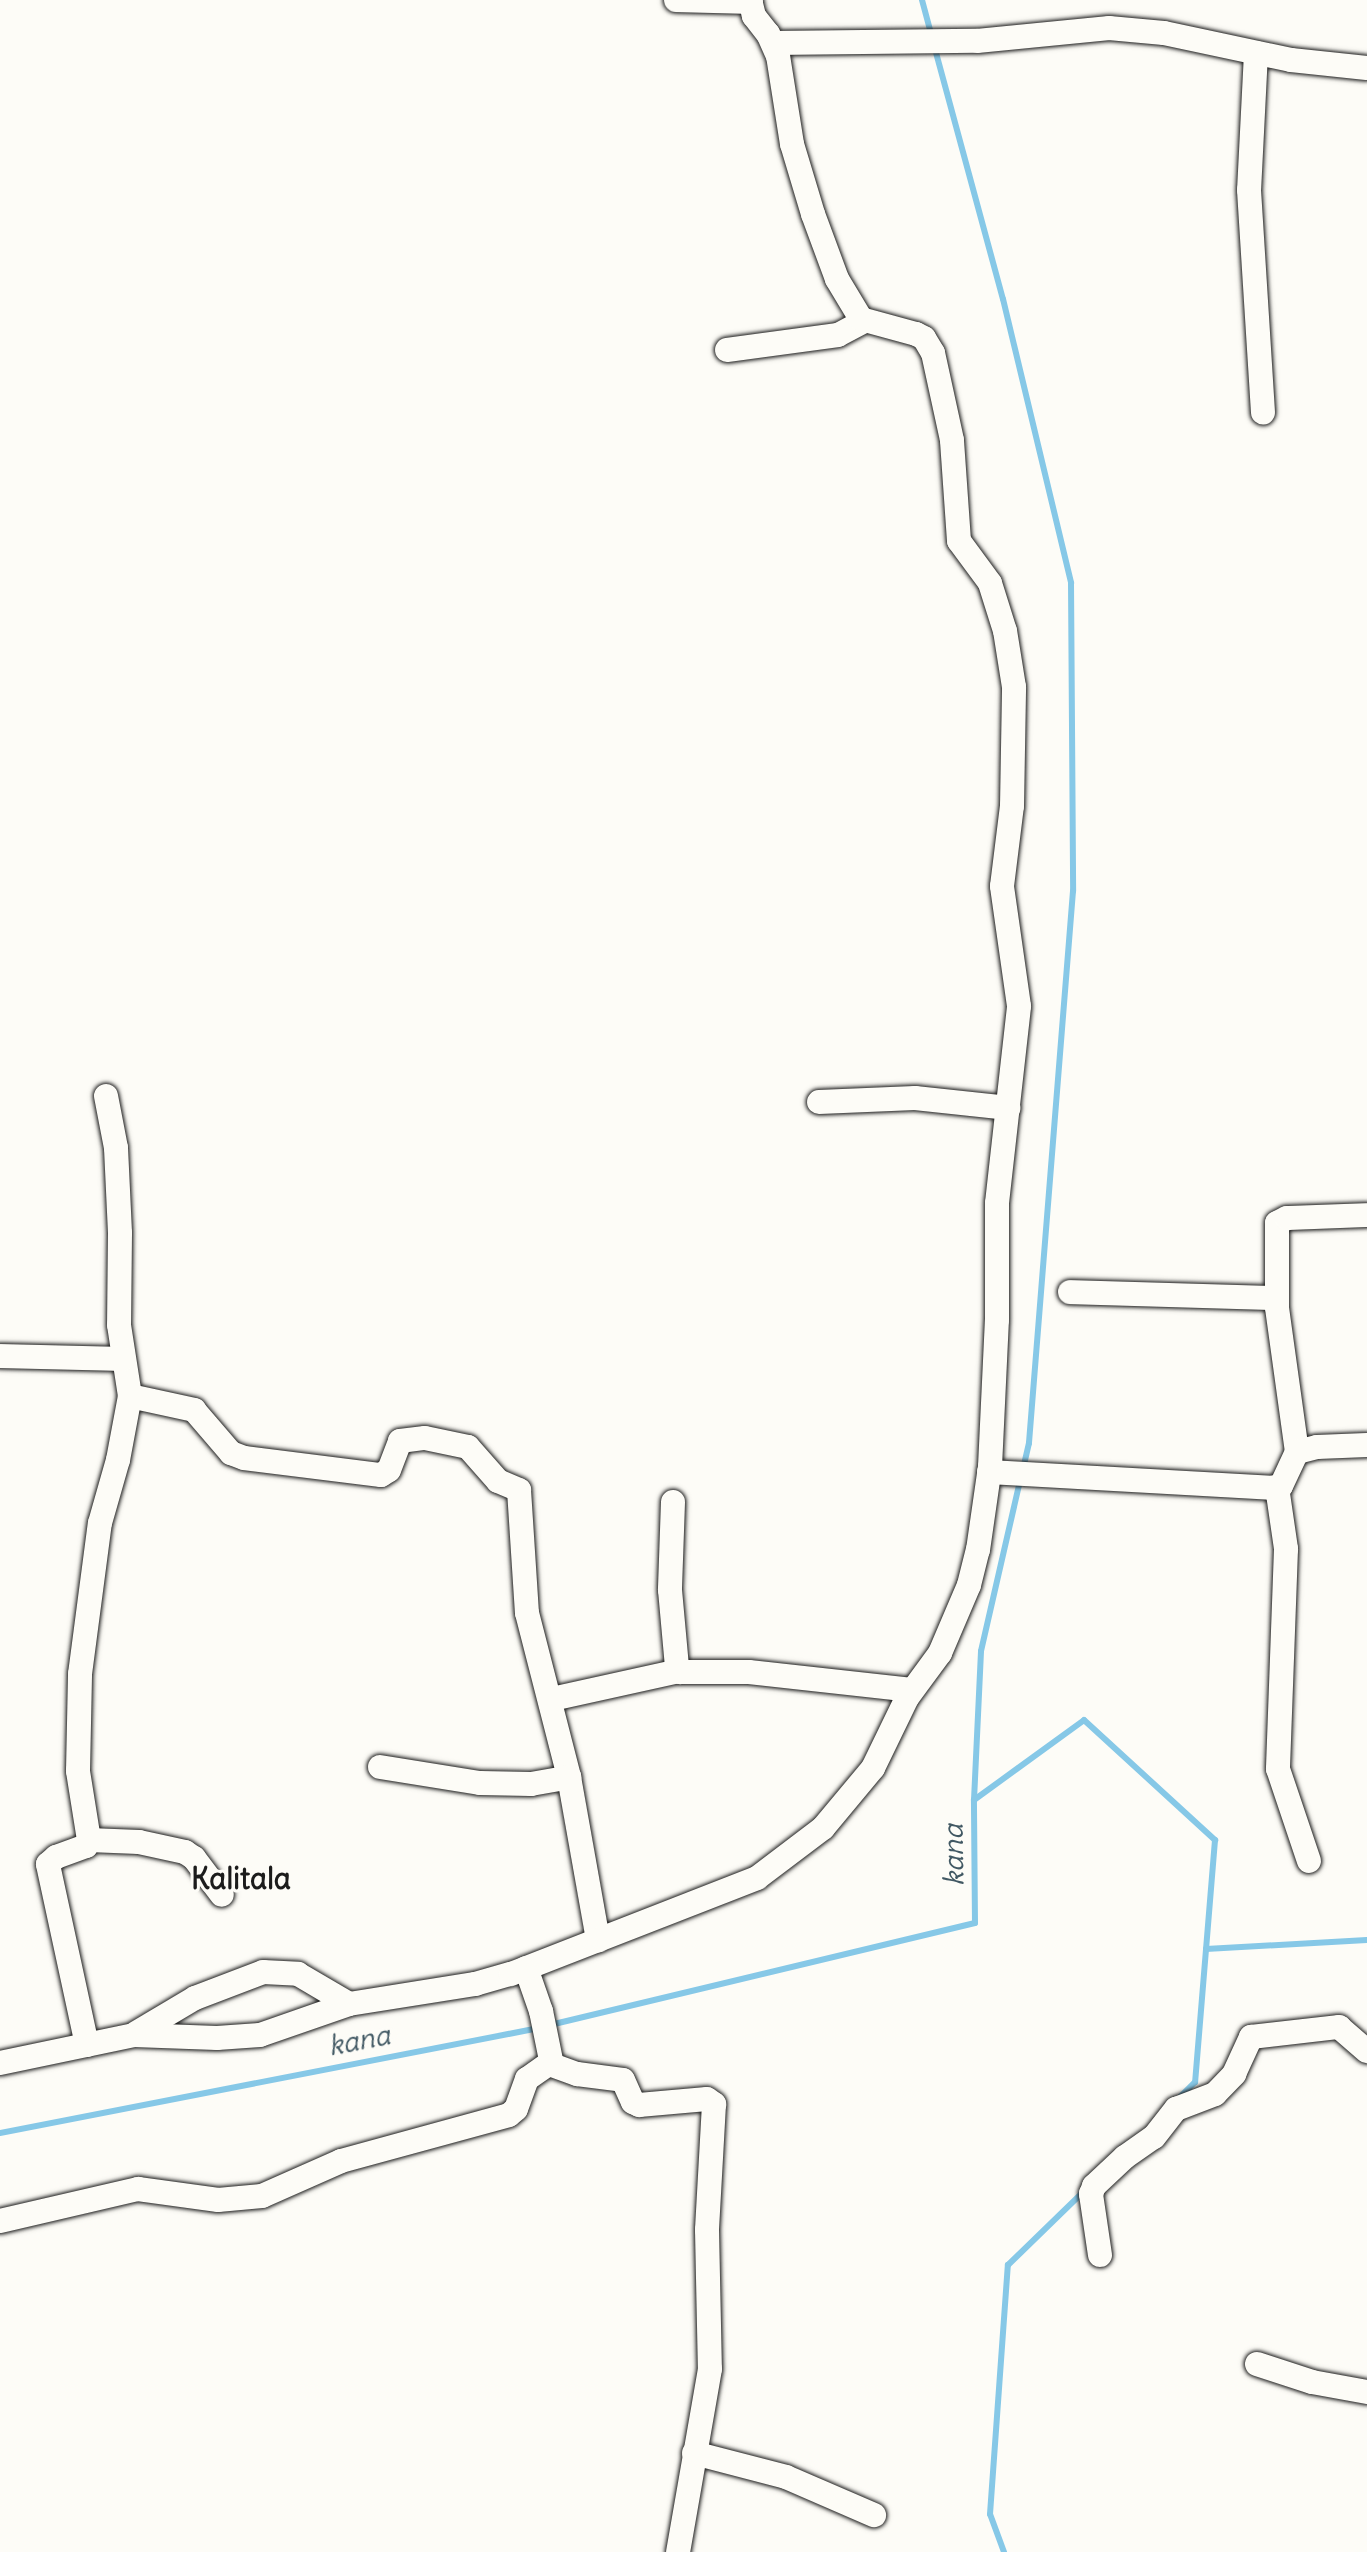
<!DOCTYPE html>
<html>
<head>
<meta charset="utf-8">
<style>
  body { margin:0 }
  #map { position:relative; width:1367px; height:2552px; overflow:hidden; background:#fdfcf7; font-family:Delius,sans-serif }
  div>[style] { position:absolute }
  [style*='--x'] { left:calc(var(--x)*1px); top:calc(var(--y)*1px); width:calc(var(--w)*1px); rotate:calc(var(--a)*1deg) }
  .stream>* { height:6px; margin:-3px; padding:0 3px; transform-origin:3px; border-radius:3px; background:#86c8e7 }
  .roads { filter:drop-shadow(0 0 2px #1c1c1c) drop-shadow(0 0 2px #1c1c1c) }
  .minor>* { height:24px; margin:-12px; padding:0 12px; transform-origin:12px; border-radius:12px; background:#fdfcf7 }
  span { translate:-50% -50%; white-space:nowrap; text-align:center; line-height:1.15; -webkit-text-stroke:6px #fdfcf7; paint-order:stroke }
  .water-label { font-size:28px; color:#415863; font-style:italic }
  .quarter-label { font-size:30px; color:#1c1c1c; font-weight:700 }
</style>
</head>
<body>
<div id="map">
  <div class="stream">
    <i style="--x:922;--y:0;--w:35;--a:75"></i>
    <i style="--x:935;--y:49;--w:259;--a:74.8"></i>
    <i style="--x:1003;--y:299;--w:292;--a:76.5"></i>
    <i style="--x:1071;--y:583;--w:308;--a:89.6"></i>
    <i style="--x:1073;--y:891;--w:554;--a:94.56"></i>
    <i style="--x:1029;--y:1443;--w:28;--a:103"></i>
    <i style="--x:974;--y:1800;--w:149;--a:-87.3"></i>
    <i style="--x:981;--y:1651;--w:174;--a:-77.1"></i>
    <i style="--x:1206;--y:1949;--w:161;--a:-3.2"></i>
    <i style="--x:550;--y:2025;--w:437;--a:-13.5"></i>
    <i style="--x:975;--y:1923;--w:123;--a:-90.5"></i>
    <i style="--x:974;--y:1800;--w:136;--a:-36"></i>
    <i style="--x:1084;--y:1720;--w:178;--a:42.5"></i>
    <i style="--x:1215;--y:1840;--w:243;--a:94.7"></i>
    <i style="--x:1195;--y:2082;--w:20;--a:135"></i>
    <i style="--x:0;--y:2133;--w:549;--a:-11.02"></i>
    <i style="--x:1004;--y:2552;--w:40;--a:-110.2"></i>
    <i style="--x:990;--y:2514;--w:250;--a:-85.9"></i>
    <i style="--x:1008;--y:2265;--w:106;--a:-44.2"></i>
  </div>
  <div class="roads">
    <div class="minor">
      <i style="--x:676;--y:0;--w:75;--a:1.5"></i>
      <i style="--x:773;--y:43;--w:204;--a:-0.6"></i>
      <i style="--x:977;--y:41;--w:133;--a:-5.6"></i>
      <i style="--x:1109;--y:28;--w:55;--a:5.2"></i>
      <i style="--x:1164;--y:33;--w:130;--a:12"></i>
      <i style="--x:1291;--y:60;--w:76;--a:6"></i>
      <i style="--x:1256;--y:53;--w:137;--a:92.9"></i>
      <i style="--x:1249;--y:190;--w:223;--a:86.4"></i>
      <i style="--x:727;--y:350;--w:112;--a:-7.7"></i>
      <i style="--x:838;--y:335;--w:30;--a:-28"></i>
      <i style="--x:106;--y:1096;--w:53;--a:79.1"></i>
      <i style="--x:116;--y:1148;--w:85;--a:87.3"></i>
      <i style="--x:120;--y:1233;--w:92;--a:90.6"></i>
      <i style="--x:119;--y:1325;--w:72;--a:81.2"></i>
      <i style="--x:130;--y:1396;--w:66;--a:12.3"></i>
      <i style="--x:194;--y:1410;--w:57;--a:49.3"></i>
      <i style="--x:231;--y:1453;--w:14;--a:21"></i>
      <i style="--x:244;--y:1458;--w:138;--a:7.1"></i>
      <i style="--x:381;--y:1475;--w:9;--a:-32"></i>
      <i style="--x:389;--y:1470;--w:31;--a:-69"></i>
      <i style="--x:400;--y:1441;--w:25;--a:-7"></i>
      <i style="--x:425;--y:1438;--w:44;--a:11.8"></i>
      <i style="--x:468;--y:1447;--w:45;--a:48.6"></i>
      <i style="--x:498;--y:1481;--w:23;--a:23"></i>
      <i style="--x:519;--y:1490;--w:123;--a:86.3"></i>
      <i style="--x:527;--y:1613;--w:169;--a:75.6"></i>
      <i style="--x:569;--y:1777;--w:166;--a:79.9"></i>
      <i style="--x:819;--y:1102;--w:96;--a:-2.4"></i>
      <i style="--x:915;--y:1098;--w:94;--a:6.1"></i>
      <i style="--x:1070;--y:1292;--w:206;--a:1.7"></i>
      <i style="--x:0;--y:1356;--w:123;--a:1.4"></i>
      <i style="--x:1297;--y:1452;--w:146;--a:-97.9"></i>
      <i style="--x:1277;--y:1307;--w:84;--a:-90"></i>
      <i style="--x:1277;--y:1223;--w:11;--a:-27"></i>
      <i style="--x:1287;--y:1218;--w:80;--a:-2.1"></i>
      <i style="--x:989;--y:1472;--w:282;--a:3.2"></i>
      <i style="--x:1271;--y:1488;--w:10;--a:-11"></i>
      <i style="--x:1281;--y:1486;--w:38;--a:-65"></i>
      <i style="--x:1297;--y:1452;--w:21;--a:-14"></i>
      <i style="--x:1317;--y:1447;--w:50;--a:-2.3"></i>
      <i style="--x:1277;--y:1487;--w:63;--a:81.7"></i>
      <i style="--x:1286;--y:1549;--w:220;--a:92.1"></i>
      <i style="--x:1278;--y:1769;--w:97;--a:71.4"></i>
      <i style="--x:673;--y:1502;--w:88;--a:92"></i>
      <i style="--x:670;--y:1590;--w:77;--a:84.8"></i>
      <i style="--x:677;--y:1667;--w:6;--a:59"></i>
      <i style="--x:680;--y:1672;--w:69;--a:0"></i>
      <i style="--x:749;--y:1672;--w:164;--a:6.3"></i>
      <i style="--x:552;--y:1699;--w:130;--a:-12.4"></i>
      <i style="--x:380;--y:1767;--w:101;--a:9.1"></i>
      <i style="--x:480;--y:1783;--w:51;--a:1.1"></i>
      <i style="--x:531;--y:1784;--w:39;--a:-10"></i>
      <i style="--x:89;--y:1840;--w:50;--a:2.3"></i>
      <i style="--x:139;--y:1842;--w:47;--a:12.3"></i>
      <i style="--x:185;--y:1852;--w:11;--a:34"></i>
      <i style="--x:194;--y:1858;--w:46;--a:52.9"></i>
      <i style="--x:526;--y:1968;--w:46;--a:70.8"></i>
      <i style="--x:541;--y:2011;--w:55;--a:78.5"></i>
      <i style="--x:552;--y:2065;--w:27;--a:20"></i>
      <i style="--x:577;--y:2074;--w:46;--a:7.4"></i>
      <i style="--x:623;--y:2080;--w:24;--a:66"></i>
      <i style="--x:633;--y:2102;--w:7;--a:27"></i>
      <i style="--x:639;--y:2105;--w:68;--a:-5"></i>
      <i style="--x:707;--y:2099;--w:9;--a:36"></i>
      <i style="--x:714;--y:2104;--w:126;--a:93.2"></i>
      <i style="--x:707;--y:2230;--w:139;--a:88.8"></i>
      <i style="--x:710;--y:2369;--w:186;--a:99.9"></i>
      <i style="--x:136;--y:2033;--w:69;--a:-30.7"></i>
      <i style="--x:195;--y:1998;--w:73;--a:-20.9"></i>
      <i style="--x:263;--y:1972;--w:35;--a:3"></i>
      <i style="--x:298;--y:1974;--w:59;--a:30.5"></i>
      <i style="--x:87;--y:2045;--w:185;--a:-102.2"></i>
      <i style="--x:48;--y:1864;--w:11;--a:-41"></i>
      <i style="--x:56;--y:1857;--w:32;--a:-20"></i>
      <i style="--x:86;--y:1846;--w:7;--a:-63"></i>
      <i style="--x:89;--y:1840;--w:70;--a:-99.1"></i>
      <i style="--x:78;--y:1771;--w:97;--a:-88.8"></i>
      <i style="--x:80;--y:1674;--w:152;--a:-82.5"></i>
      <i style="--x:100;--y:1523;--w:66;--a:-74.1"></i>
      <i style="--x:118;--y:1460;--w:65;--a:-79.4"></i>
      <i style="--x:0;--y:2063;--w:137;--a:-11.8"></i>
      <i style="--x:134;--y:2035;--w:83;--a:2.1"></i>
      <i style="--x:217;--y:2038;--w:43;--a:-4"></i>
      <i style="--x:260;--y:2035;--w:94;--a:-19.2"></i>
      <i style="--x:349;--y:2004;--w:128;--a:-9"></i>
      <i style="--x:475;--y:1984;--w:37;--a:-16"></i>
      <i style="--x:511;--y:1974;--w:264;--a:-21.3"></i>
      <i style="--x:757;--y:1878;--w:83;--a:-37.1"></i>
      <i style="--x:823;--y:1828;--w:78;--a:-50.2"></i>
      <i style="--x:873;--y:1768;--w:78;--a:-64.1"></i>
      <i style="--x:907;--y:1698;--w:56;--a:-53.7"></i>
      <i style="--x:940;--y:1653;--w:74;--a:-66.9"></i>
      <i style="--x:969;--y:1585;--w:36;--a:-76"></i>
      <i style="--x:978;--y:1550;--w:84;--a:-81.8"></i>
      <i style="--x:990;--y:1467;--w:147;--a:-87.3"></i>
      <i style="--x:997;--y:1320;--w:117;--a:-90"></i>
      <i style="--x:997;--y:1203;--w:198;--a:-83.6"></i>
      <i style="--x:1019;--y:1006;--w:121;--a:-98.1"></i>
      <i style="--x:1002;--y:886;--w:81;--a:-82.9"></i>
      <i style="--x:1012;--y:806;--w:119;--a:-89"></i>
      <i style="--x:1014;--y:687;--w:57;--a:-99.1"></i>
      <i style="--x:1005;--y:631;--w:50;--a:-107.4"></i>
      <i style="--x:990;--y:583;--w:52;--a:-126.4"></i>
      <i style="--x:959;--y:541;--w:101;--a:-94"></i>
      <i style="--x:952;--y:440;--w:89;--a:-102.3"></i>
      <i style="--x:933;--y:353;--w:17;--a:-121"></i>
      <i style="--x:924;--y:338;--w:9;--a:-153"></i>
      <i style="--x:916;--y:334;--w:57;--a:-164.7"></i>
      <i style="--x:861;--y:319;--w:47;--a:-121"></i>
      <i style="--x:837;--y:279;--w:69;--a:-110.3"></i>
      <i style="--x:813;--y:214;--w:73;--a:-106.7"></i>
      <i style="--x:792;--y:144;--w:89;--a:-99"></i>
      <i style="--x:778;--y:56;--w:24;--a:-114"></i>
      <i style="--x:768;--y:34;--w:23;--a:-128"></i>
      <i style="--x:754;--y:16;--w:16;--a:-104"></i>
      <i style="--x:0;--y:2221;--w:142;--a:-13.1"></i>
      <i style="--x:138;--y:2189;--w:81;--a:7.8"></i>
      <i style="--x:218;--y:2200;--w:44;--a:-5.2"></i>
      <i style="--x:262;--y:2196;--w:86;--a:-23.9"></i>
      <i style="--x:341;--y:2161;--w:174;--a:-15.3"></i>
      <i style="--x:509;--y:2115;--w:9;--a:-41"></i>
      <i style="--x:516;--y:2109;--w:32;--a:-70"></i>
      <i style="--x:527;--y:2079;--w:28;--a:-35"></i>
      <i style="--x:1100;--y:2255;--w:62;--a:-98.4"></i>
      <i style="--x:1091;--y:2194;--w:9;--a:-69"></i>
      <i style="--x:1094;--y:2186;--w:42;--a:-43.1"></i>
      <i style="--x:1125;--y:2157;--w:35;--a:-35"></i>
      <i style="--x:1154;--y:2137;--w:36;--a:-52"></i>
      <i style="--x:1176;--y:2109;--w:42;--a:-21"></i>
      <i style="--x:1215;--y:2094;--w:28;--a:-46"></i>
      <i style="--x:1234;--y:2074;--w:41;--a:-65.3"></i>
      <i style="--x:1251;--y:2037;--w:89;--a:-6.5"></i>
      <i style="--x:1339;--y:2027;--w:37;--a:41"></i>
      <i style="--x:1257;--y:2364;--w:58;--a:18.1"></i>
      <i style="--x:1312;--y:2382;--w:56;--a:10.3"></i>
      <i style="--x:694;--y:2453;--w:95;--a:14.6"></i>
      <i style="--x:786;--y:2477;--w:96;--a:23.4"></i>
    </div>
  </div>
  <div class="water-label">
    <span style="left:953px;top:1855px;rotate:-91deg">kana</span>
    <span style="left:359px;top:2040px;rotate:-11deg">kana</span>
  </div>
  <div class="quarter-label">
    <span style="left:241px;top:1878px">Kalitala</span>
  </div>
</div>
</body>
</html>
